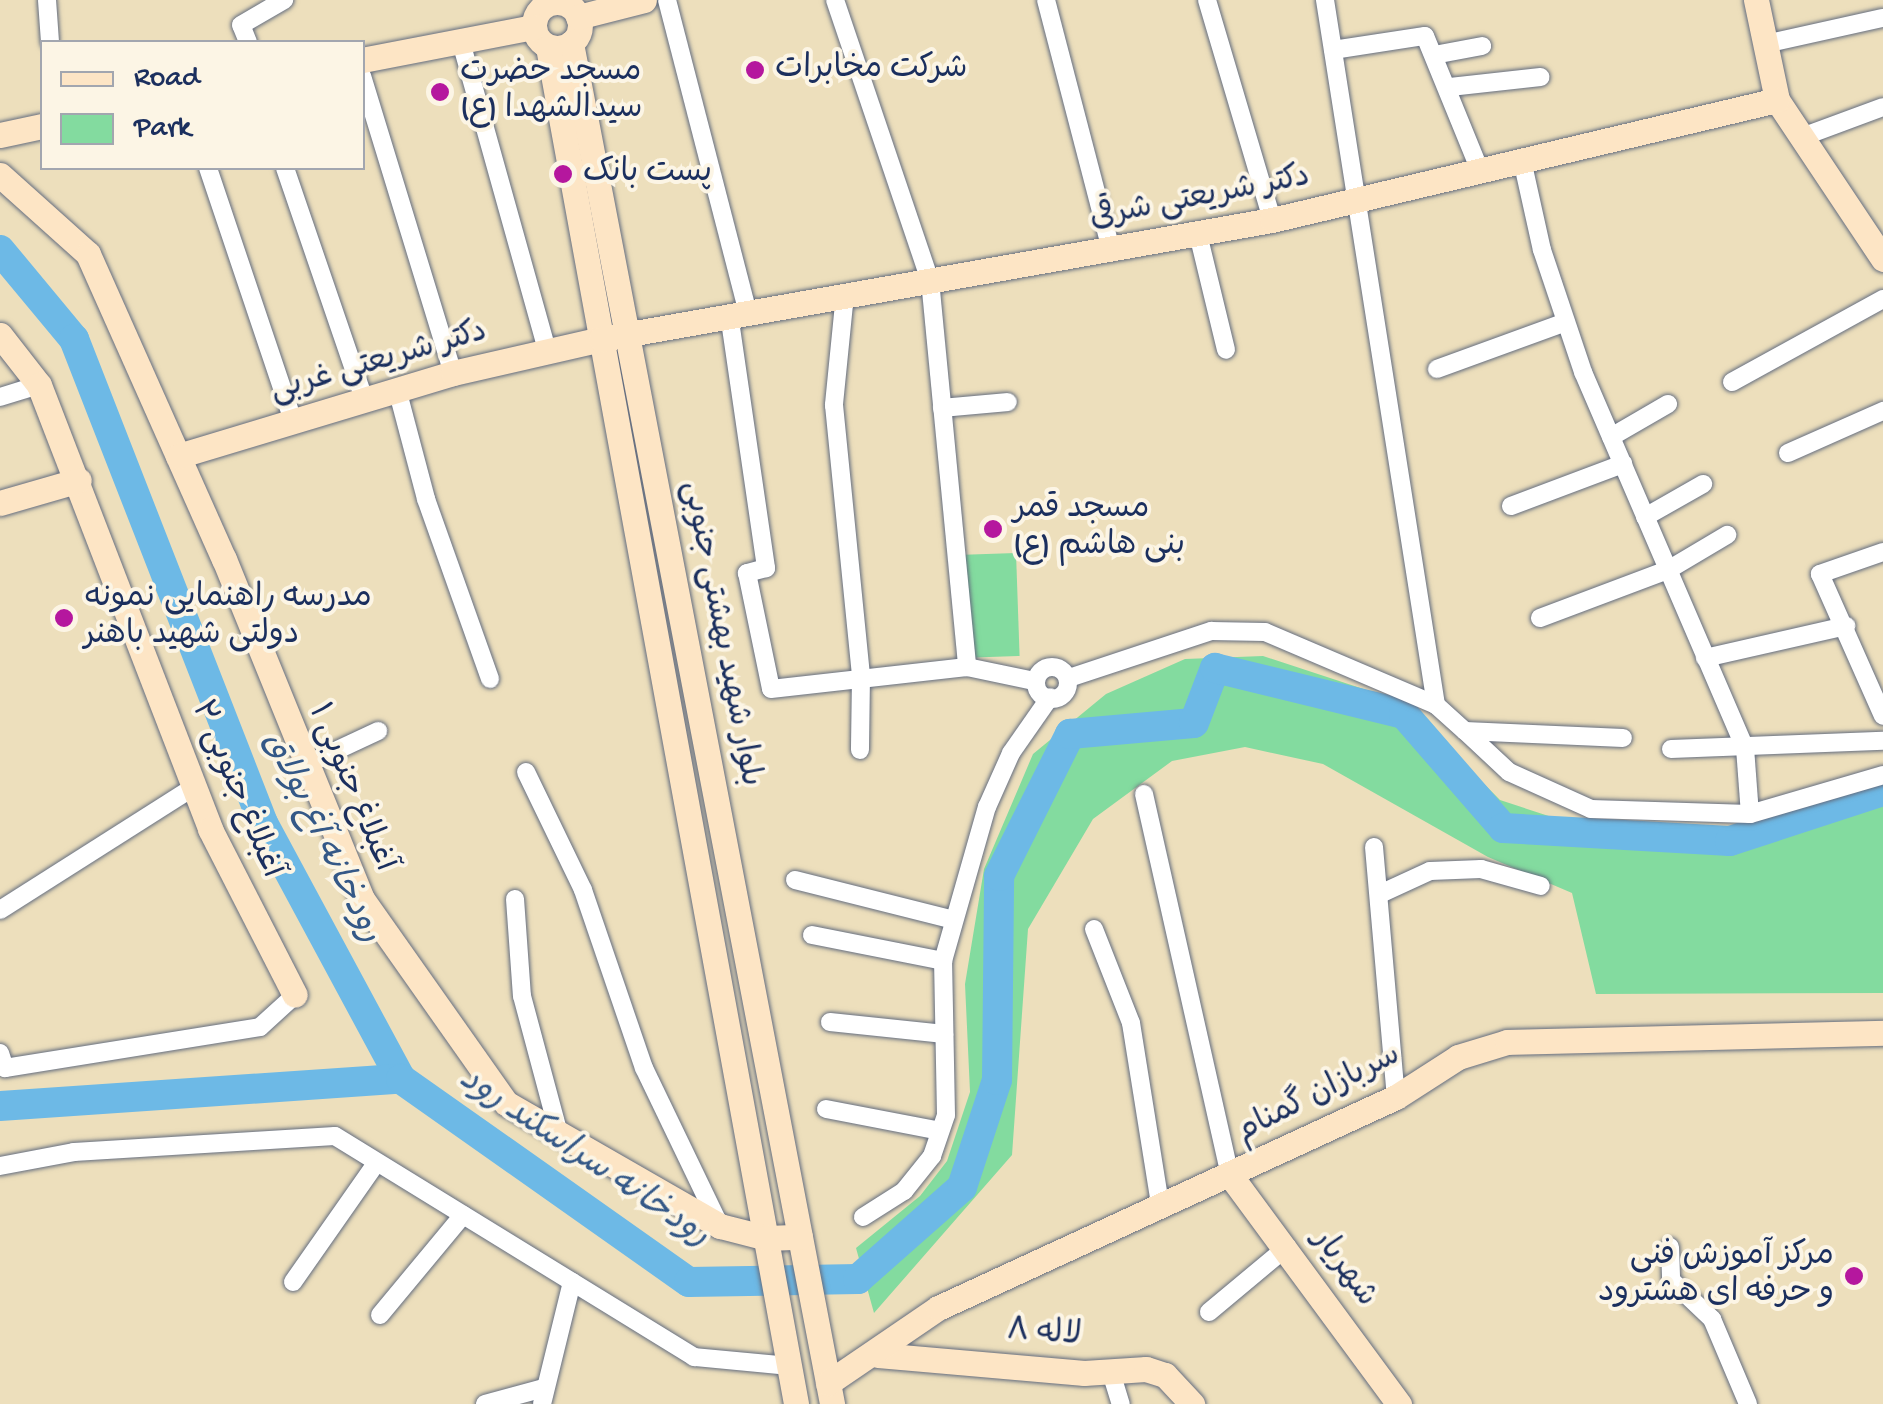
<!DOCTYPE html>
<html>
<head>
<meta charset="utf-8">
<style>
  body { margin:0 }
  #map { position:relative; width:1883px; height:1404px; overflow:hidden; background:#eddfbc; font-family:"Gochi Hand","Playpen Sans Arabic",sans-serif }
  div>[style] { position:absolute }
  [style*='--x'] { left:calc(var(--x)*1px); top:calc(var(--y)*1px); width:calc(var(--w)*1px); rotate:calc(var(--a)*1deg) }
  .green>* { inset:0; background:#83db9f; transform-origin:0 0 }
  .river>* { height:30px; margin:-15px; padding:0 15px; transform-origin:15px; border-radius:15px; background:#6db9e6 }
  .roads { filter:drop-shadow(0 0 2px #646d7f) drop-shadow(0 0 2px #646d7f) }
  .street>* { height:18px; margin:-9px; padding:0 9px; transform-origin:9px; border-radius:9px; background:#fff }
  .street>.ring { margin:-9px; padding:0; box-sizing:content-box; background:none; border:18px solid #fff; border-radius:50% }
  .secondary>* { height:25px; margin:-12.5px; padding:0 12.5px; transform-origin:12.5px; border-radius:12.5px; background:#fde5c5 }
  .secondary>.ring { margin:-12.5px; padding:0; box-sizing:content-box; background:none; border:25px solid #fde5c5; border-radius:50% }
  .dots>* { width:28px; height:28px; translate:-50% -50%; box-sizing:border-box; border:5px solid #fcf5e5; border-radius:50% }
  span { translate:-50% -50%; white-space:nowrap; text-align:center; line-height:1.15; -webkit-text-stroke:8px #fcf5e5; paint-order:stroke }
  .poi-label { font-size:32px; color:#1b2f5e }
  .left { translate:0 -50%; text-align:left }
  .right { translate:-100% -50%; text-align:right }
  .street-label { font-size:32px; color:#1b2f5e }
  .water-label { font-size:35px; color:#345887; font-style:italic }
  .legend { position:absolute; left:40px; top:40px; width:325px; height:130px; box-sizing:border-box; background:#fcf5e5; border:2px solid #a2a6af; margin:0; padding:12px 18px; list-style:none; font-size:30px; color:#1b2f5e }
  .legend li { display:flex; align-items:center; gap:20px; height:50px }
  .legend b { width:50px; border:2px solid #a2a6af }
</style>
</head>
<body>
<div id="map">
  <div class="green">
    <i style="left:1016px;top:553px;width:103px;height:52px;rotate:88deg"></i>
    <i style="clip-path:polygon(1263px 656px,1403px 702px,1500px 800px,1564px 821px,1733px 833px,1883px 778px,1883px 993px,1596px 994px,1572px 893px,1488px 857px,1323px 764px,1245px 747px,1172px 761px,1093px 819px,1028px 929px,1012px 1155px,874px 1313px,856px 1248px,920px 1196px,947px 1161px,970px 1092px,965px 984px,984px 869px,1033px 754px,1106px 694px,1185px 659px)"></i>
  </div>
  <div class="river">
    <i style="--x:0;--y:250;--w:116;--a:50.3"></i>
    <i style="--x:74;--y:339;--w:520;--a:68.67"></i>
    <i style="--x:263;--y:823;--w:291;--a:61.7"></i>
    <i style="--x:0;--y:1106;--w:402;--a:-3.9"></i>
    <i style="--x:401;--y:1079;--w:352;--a:35.2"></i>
    <i style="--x:689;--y:1282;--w:169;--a:-1"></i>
    <i style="--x:858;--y:1279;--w:139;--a:-41.5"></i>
    <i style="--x:962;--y:1187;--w:113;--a:-71.9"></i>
    <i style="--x:997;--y:1080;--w:204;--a:-89.4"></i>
    <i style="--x:999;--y:876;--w:159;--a:-63.4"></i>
    <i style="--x:1070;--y:734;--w:124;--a:-5.1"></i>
    <i style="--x:1194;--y:723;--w:59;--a:-69.1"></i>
    <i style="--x:1215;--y:668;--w:195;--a:13.7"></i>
    <i style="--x:1404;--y:714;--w:151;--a:49"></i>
    <i style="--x:1503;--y:828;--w:227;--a:3.3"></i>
    <i style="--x:1730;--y:841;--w:161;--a:-18.1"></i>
  </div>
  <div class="roads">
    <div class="street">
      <i style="--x:47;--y:0;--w:42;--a:85.9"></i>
      <i style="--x:667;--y:0;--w:320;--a:75.5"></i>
      <i style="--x:835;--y:0;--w:296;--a:71.3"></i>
      <i style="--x:930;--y:280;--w:389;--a:84.5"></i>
      <i style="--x:1046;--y:0;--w:258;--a:75.4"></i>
      <i style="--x:1207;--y:0;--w:229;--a:73.5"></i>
      <i style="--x:1325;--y:0;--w:714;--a:81.05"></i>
      <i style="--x:248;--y:42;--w:18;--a:-112"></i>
      <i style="--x:241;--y:25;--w:50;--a:-30.2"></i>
      <i style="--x:461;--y:42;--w:321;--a:74.4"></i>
      <i style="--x:1765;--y:44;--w:120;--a:-12.5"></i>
      <i style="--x:1333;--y:50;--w:93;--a:-8.7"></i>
      <i style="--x:1425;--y:36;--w:146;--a:67.8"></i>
      <i style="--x:1434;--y:55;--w:49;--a:-10.6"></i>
      <i style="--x:362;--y:76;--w:311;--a:73"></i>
      <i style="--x:1450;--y:87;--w:91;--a:-6.3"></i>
      <i style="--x:1802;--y:137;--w:86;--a:-20.3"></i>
      <i style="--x:1522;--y:160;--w:92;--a:77.5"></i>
      <i style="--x:1542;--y:250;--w:129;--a:71.4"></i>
      <i style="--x:1583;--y:372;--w:409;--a:66.7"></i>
      <i style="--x:1745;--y:748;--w:66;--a:85.7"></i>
      <i style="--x:208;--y:168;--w:266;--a:71.4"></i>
      <i style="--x:285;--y:168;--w:244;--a:71.1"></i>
      <i style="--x:1198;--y:234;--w:119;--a:76.4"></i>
      <i style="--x:845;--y:294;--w:112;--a:95.7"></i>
      <i style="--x:834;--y:405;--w:272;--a:84.3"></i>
      <i style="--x:861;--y:676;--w:74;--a:90.8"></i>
      <i style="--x:729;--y:314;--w:257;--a:81.7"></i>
      <i style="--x:766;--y:568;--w:20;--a:165"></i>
      <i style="--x:747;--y:573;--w:118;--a:78.3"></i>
      <i style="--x:771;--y:689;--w:197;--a:-6.4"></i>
      <i style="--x:967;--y:667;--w:68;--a:11.8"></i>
      <i style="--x:1437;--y:369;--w:137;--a:-20"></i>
      <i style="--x:1732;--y:382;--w:172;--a:-28.8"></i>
      <i style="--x:397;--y:389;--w:114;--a:75.2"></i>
      <i style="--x:426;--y:499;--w:191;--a:70.4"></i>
      <i style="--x:0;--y:397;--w:41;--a:-17.1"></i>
      <i style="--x:942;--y:408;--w:66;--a:-5.2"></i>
      <i style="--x:1611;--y:437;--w:66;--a:-30.1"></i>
      <i style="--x:1788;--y:453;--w:104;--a:-23.9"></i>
      <i style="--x:1511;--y:506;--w:120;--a:-20.6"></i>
      <i style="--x:1645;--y:517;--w:67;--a:-29.6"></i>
      <i style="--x:1883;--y:552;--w:67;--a:160.8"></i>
      <i style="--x:1820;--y:574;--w:155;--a:66.1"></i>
      <i style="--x:1540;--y:618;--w:137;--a:-20.6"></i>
      <i style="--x:1668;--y:570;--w:69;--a:-30.7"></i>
      <i style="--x:1705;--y:658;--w:145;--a:-12.8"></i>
      <i class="ring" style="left:1036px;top:667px;width:14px;height:14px"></i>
      <i style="--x:1069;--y:678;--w:150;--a:-18.3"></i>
      <i style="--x:1211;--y:631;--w:54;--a:1.1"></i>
      <i style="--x:1265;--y:632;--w:186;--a:23.1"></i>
      <i style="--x:1436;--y:705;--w:39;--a:42"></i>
      <i style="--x:1465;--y:731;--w:158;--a:2.5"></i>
      <i style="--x:1465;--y:731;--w:60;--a:43"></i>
      <i style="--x:1509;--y:772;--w:90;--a:24.3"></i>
      <i style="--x:1591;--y:809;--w:159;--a:1.8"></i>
      <i style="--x:1750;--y:814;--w:139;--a:-16.3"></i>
      <i style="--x:1671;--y:749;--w:212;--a:-2.2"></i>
      <i style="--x:303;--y:766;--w:83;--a:-25"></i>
      <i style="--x:526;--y:772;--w:131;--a:64.2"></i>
      <i style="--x:583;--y:890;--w:188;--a:71.1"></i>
      <i style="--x:644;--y:1068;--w:175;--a:64.3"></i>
      <i style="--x:1144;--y:794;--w:391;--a:77.3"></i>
      <i style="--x:1374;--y:847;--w:251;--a:85"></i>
      <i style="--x:795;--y:880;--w:164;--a:14.1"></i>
      <i style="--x:1380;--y:894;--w:55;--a:-24.7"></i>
      <i style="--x:1430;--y:871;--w:51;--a:-2.2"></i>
      <i style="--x:1481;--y:869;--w:62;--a:15.8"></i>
      <i style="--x:515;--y:899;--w:97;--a:85.9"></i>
      <i style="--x:522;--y:996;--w:143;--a:75"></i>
      <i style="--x:0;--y:910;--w:230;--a:-32.4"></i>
      <i style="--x:1094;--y:929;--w:101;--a:68.5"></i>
      <i style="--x:1131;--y:1023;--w:183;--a:80.9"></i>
      <i style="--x:812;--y:935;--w:134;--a:11.2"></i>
      <i style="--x:830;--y:1022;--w:115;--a:6"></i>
      <i style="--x:0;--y:1053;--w:16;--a:72"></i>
      <i style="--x:5;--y:1068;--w:258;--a:-9.1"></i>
      <i style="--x:260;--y:1027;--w:47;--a:-42.4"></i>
      <i style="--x:826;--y:1109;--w:116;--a:10.9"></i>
      <i style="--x:0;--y:1166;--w:75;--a:-10.7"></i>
      <i style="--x:74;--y:1152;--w:261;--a:-3.5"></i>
      <i style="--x:335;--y:1136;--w:422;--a:31.6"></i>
      <i style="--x:694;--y:1357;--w:95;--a:5.4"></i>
      <i style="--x:863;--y:1217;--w:49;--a:-32.4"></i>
      <i style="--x:904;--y:1191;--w:45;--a:-51.3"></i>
      <i style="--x:932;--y:1156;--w:43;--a:-71.1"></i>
      <i style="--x:946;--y:1115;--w:154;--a:-91.1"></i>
      <i style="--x:943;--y:961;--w:160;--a:-74.1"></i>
      <i style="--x:987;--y:807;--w:59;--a:-66"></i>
      <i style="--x:1011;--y:753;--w:68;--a:-55.1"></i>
      <i style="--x:1670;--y:1247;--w:33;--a:88"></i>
      <i style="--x:1671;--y:1280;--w:57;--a:43.6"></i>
      <i style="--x:1712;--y:1319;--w:92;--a:67"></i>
      <i style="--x:293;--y:1282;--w:146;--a:-55"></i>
      <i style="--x:1209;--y:1312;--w:102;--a:-39.8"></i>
      <i style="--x:380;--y:1315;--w:130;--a:-50.3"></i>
      <i style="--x:1110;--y:1369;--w:37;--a:73"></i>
      <i style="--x:485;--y:1404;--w:61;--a:-15.2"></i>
      <i style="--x:542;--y:1404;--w:126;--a:-76.2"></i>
    </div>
    <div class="secondary">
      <i style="--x:1756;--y:0;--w:102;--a:78.1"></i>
      <i style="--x:1777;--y:100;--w:191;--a:56.3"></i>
      <i class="ring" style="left:534px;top:2px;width:21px;height:21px"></i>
      <i style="--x:578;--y:17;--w:68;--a:-14.4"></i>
      <i style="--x:571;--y:43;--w:1386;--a:79.14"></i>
      <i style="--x:548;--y:47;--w:1379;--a:79.64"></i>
      <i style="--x:362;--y:60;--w:175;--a:-10.9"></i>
      <i style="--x:0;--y:135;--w:43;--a:-12.1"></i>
      <i style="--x:0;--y:175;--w:118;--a:41.9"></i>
      <i style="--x:88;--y:254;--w:334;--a:66"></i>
      <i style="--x:224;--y:559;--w:367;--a:67.9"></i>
      <i style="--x:362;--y:899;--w:250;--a:54.8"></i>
      <i style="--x:506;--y:1103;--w:247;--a:29.9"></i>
      <i style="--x:720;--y:1226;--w:49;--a:14.3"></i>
      <i style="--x:767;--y:1238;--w:33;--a:-2"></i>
      <i style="--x:0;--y:335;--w:63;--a:52"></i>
      <i style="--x:39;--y:385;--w:476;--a:68.9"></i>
      <i style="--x:210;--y:829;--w:186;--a:62.9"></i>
      <i style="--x:178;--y:456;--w:287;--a:-16.8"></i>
      <i style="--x:453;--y:373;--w:152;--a:-12.9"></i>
      <i style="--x:601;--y:339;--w:681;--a:-10.06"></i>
      <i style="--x:1272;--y:220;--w:519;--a:-13.37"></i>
      <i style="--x:0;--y:503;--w:82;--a:-16.2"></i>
      <i style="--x:1230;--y:1175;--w:285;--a:53.6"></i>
      <i style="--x:878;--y:1355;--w:207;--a:5"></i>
      <i style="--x:1084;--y:1373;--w:62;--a:-3.7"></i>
      <i style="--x:1146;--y:1369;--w:20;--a:18"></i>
      <i style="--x:1165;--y:1375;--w:40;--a:47"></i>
      <i style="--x:828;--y:1383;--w:133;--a:-34.3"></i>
      <i style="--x:938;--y:1308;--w:504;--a:-24.74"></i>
      <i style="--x:1396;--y:1097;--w:74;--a:-32.8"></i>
      <i style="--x:1458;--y:1057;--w:51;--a:-17"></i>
      <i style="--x:1507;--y:1042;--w:376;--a:-1.4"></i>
    </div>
  </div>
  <div class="dots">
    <i style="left:755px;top:70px;background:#b5179e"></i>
    <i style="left:440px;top:92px;background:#b5179e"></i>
    <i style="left:563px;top:174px;background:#b5179e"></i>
    <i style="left:993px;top:529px;background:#b5179e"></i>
    <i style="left:64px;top:618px;background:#b5179e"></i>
    <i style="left:1854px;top:1276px;background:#b5179e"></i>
  </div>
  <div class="poi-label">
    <span class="left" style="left:775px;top:70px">شرکت مخابرات</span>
    <span class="left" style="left:460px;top:92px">مسجد حضرت<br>سیدالشهدا (ع)</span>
    <span class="left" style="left:583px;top:174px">پست بانک</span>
    <span class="left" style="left:1013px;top:529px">مسجد قمر<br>بنی هاشم (ع)</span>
    <span class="left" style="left:84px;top:618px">مدرسه راهنمایی نمونه<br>دولتی شهید باهنر</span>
    <span class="right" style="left:1834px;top:1276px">مرکز آموزش فنی<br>و حرفه ای هشترود</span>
  </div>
  <div class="street-label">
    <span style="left:1200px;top:199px;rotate:-11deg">دکتر شریعتی شرقی</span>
    <span style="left:379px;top:363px;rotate:-16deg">دکتر شریعتی غربی</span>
    <span style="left:720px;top:634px;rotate:79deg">بلوار شهید بهشتی جنوبی</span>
    <span style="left:350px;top:788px;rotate:67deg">آغبلاغ جنوبی ۱</span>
    <span style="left:235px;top:790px;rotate:67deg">آغبلاغ جنوبی ۲</span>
    <span style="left:1319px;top:1095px;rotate:-27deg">سربازان گمنام</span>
    <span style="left:1343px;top:1269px;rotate:54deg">شهریار</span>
    <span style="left:1044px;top:1335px;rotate:4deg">لاله ۸</span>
  </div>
  <div class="water-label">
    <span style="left:320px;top:838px;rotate:64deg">رودخانه آغ بولاق</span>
    <span style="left:583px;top:1159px;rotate:34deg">رودخانه سراسکند رود</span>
  </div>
  <ul class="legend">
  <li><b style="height:12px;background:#fde5c5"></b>Road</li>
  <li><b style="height:28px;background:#83db9f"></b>Park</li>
  </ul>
</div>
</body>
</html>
